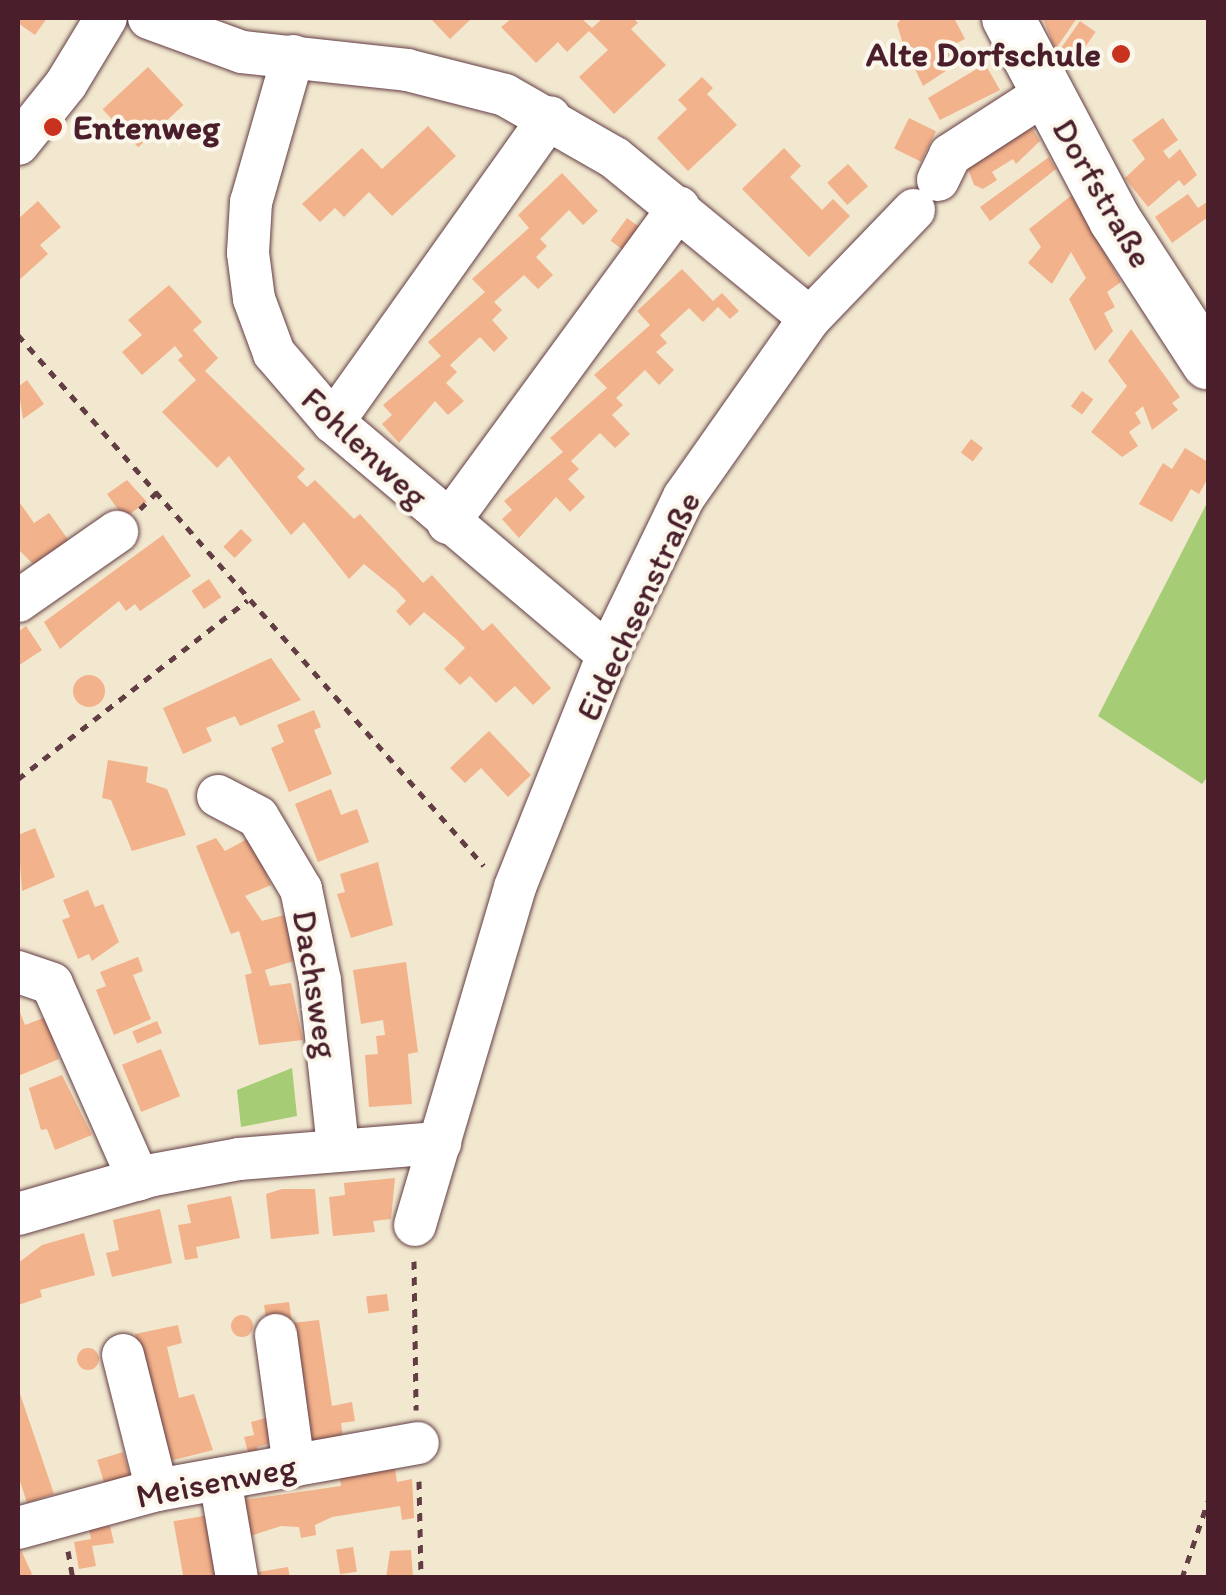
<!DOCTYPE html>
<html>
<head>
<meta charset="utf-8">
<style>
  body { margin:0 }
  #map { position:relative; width:1226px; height:1595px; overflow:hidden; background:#f2e8cf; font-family:Itim,sans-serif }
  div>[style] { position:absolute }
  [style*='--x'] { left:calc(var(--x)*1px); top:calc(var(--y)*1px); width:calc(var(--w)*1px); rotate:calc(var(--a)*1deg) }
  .green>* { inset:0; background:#a6cc76 }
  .building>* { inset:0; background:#f2b28b; transform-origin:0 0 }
  .round { border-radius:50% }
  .path>* { height:5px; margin-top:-2.5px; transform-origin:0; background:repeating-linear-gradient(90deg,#633d44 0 8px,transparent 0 16px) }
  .roads { filter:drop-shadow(0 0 2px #633d44) drop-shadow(0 0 2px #633d44) }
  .minor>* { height:42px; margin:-21px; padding:0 21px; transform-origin:21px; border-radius:21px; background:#fff }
  .major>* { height:52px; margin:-26px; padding:0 26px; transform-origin:26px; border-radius:26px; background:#fff }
  .dots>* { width:28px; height:28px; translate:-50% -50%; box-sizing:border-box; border:5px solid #fbf7ec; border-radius:50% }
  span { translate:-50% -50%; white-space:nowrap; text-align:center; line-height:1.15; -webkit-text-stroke:8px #fbf7ec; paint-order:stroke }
  .poi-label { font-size:35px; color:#4a1f2b; font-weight:700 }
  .right { translate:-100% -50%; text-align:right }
  .left { translate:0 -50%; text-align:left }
  .street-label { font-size:35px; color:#4a1f2b }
  .frame { position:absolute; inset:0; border:20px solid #4a1f2b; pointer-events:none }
</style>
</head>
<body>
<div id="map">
  <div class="green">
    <i style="clip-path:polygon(1208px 501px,1208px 776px,1202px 784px,1098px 716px)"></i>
    <i style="clip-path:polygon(292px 1068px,297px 1116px,241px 1127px,237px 1090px)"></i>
  </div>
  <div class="building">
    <i style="clip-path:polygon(21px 18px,47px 18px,35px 35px,18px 23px)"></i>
    <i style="clip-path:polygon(430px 18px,472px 18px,450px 39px)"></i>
    <i style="clip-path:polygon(512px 18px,581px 18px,592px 28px,603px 18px,633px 18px,638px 23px,631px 29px,666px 65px,614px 114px,579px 77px,608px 50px,589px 31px,567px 52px,558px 42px,536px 63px,501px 27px)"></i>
    <i style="clip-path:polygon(902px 18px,954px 18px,965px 39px,953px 45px,961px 61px,923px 86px,902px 41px,897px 24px)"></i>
    <i style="clip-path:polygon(1043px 18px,1077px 18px,1055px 50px)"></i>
    <i style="left:1080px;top:21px;width:19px;height:41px;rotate:35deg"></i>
    <i style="clip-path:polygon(985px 64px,1000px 90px,940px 120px,928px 98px)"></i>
    <i style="left:148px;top:67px;width:52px;height:62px;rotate:47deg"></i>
    <i style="clip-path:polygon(702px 77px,713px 88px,707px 94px,737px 125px,688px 171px,657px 138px,687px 109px,678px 100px)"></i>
    <i style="left:909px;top:118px;width:30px;height:34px;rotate:26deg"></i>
    <i style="clip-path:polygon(1163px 118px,1178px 140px,1163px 151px,1169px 159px,1180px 149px,1197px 175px,1184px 186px,1179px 180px,1148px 207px,1125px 178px,1145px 159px,1132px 140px)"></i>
    <i style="clip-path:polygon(1027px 120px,1040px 141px,1016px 164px,1013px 159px,992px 172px,997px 180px,983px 189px,974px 185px,965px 161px)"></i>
    <i style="clip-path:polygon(428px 126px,456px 156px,392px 216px,369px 192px,344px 217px,335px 208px,320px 222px,302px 204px,362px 148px,382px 169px)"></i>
    <i style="clip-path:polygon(784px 148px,801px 166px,790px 177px,822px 210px,833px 199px,850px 216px,809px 257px,742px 189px)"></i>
    <i style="clip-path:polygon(1049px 157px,1056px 169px,990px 221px,980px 207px)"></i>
    <i style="left:848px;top:164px;width:30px;height:28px;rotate:48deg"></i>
    <i style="clip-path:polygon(562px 173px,598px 211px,583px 225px,569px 210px,540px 239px,547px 246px,536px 257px,553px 275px,538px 289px,524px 275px,494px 302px,502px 310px,492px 320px,508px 338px,494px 352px,480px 337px,450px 365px,457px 372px,446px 383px,464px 401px,448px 415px,435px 401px,399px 443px,382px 424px,392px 415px,383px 405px,441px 356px,428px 342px,485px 292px,472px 279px,529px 228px,518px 215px)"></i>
    <i style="clip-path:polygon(1188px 194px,1198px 208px,1207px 202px,1208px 217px,1172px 243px,1155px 217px)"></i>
    <i style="clip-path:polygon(1072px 195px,1121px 282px,1107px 292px,1115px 307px,1104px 313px,1113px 331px,1095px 351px,1069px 299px,1086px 278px,1071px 252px,1052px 284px,1028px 263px,1041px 247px,1029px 229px)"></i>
    <i style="clip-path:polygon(38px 201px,61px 227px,40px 245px,48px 254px,18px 281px,18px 219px)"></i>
    <i style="left:627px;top:218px;width:26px;height:28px;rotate:36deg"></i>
    <i style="clip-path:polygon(682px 269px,713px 301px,722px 293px,739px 311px,730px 319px,718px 307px,703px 322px,689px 308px,660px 335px,667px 343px,656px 352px,674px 370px,659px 385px,645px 370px,616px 398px,623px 405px,612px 415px,630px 434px,615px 448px,600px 433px,571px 461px,579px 469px,568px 479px,585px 497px,570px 512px,556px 497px,519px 538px,502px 519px,512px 510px,504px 501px,563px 452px,550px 438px,607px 388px,594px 375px,650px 325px,637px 311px)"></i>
    <i style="clip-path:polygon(169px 285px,202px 322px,193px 330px,218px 358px,205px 371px,305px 469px,297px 477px,307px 487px,315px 480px,354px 519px,360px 514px,423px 583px,432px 575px,483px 631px,492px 623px,551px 688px,533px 705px,515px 686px,496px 703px,470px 676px,460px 685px,444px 669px,465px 648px,456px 639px,424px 612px,410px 626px,396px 611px,406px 601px,396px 590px,364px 564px,349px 579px,304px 522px,291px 535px,229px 456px,217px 468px,162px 412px,196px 380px,178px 360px,183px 356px,175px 346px,142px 375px,122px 352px,142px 335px,128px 320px)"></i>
    <i style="clip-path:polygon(1131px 329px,1180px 397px,1172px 403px,1178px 410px,1152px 430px,1143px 406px,1135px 413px,1141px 423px,1129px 432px,1138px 446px,1122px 457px,1091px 432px,1127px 386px,1108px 361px)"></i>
    <i style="clip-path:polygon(27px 380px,44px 404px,23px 419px,18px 387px)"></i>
    <i style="left:1082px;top:391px;width:14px;height:19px;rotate:36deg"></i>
    <i style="left:971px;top:439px;width:15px;height:17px;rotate:37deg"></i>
    <i style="clip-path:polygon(1185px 448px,1208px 462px,1208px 478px,1199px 494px,1191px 489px,1172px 522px,1139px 504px,1163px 463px,1172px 469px)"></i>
    <i style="clip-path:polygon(127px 480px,147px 502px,124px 518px,107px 494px)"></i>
    <i style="clip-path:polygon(18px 500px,34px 523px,49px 513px,75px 549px,42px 573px,18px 549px)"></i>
    <i style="left:241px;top:529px;width:16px;height:25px;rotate:45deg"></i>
    <i style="clip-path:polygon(163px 535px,191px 576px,140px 611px,135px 604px,126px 611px,119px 601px,60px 649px,44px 622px)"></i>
    <i style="left:209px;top:579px;width:22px;height:21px;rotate:56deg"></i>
    <i style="clip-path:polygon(26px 626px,42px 650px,18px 666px,18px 632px)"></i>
    <i style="clip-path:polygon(271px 658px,301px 700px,240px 726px,235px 716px,206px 728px,212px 741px,183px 754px,163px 708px)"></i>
    <i class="round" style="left:73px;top:675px;width:32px;height:32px"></i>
    <i style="clip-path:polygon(314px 710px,321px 727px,314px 730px,332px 774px,289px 792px,271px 748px,284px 742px,277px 725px)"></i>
    <i style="clip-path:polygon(489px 731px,531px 775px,508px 797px,481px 768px,465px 783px,450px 768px)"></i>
    <i style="clip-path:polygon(108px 760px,148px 767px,146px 782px,167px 789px,186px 835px,132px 851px,111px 800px,102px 798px)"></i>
    <i style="clip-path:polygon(331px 789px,341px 815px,357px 809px,369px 842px,318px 862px,295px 804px)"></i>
    <i style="clip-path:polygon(35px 828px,55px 877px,22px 891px,18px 835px)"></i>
    <i style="clip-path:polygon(251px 837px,271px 885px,245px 896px,262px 921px,284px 915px,297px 960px,265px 970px,270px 986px,291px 983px,303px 1040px,259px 1045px,245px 975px,252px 973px,239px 931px,231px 934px,196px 846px,216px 838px,225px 851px)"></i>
    <i style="clip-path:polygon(378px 862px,393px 925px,351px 938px,337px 894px,345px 892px,340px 874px)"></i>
    <i style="clip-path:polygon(88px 890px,95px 907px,103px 904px,119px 942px,92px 961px,89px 954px,78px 959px,62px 920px,70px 917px,63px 900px)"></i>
    <i style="clip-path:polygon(138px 957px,143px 971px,133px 975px,151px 1019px,114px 1035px,96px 990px,106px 986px,100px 972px)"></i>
    <i style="clip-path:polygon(406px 962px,418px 1052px,408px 1054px,412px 1104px,369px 1107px,365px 1055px,378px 1054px,376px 1036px,385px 1035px,383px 1020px,361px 1024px,353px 970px)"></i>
    <i style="clip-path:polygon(18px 1007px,25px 1025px,46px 1017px,59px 1059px,18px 1076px)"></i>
    <i style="left:157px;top:1021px;width:13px;height:27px;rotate:67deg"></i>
    <i style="left:161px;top:1049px;width:51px;height:42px;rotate:68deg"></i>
    <i style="clip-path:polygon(62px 1075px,92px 1135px,55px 1150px,47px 1129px,41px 1130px,29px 1088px)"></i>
    <i style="clip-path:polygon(395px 1178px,391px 1219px,373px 1221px,375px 1232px,333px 1236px,329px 1197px,345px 1195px,344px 1183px)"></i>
    <i style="clip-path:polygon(282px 1189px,315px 1189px,319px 1234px,271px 1239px,266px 1194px)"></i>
    <i style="clip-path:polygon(231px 1196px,240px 1238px,196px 1247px,198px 1258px,185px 1260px,178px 1225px,191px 1223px,187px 1205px)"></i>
    <i style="clip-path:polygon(160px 1209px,172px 1263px,112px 1277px,106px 1253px,119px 1250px,113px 1220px)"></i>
    <i style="clip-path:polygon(84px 1233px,95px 1275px,40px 1290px,42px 1297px,18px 1305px,18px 1263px,42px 1245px)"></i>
    <i style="left:387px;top:1294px;width:17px;height:21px;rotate:83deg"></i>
    <i style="clip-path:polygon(289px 1302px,292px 1323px,319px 1320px,332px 1406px,352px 1402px,355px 1421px,341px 1423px,345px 1451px,310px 1456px,268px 1332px,264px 1305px)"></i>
    <i class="round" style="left:231px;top:1315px;width:22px;height:22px"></i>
    <i style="clip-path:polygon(178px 1325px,182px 1343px,167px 1347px,179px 1398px,194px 1394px,213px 1450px,166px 1462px,135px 1334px)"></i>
    <i class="round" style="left:77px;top:1348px;width:22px;height:22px"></i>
    <i style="clip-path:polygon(18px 1388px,54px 1494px,27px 1503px,18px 1475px)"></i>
    <i style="clip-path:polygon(280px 1414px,283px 1440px,257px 1447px,259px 1454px,249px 1456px,244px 1437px,254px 1435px,251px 1422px)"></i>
    <i style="left:123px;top:1452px;width:27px;height:27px;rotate:73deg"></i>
    <i style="clip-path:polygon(395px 1468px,397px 1482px,412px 1479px,414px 1518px,402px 1520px,400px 1506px,332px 1517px,315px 1525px,316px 1535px,301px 1538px,299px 1527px,281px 1526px,250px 1536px,243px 1500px,341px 1486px,340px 1478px)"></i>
    <i style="left:209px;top:1515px;width:64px;height:36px;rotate:80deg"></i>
    <i style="clip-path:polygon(110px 1526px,114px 1543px,92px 1546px,96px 1566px,79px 1569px,74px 1542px,91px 1539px,89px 1529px)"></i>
    <i style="left:353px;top:1547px;width:25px;height:17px;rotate:81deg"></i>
    <i style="clip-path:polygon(20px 1548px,32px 1574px,24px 1578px,18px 1578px)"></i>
    <i style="clip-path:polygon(411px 1550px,413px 1578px,386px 1578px,390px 1551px)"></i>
    <i style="clip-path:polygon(288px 1567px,290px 1578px,254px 1578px,253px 1573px)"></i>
  </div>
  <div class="path">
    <i style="--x:18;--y:335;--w:706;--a:48.73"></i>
    <i style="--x:140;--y:509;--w:24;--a:-45"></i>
    <i style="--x:18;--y:779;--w:291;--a:-37.9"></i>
    <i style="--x:414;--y:1261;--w:149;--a:89.2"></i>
    <i style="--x:419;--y:1481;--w:97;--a:88.8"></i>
    <i style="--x:68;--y:1551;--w:27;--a:80"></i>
    <i style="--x:1182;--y:1578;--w:81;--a:-71.3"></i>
  </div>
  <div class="roads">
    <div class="minor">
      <i style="--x:149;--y:18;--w:99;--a:20.1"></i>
      <i style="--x:242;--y:52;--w:166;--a:6.2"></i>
      <i style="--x:407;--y:70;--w:101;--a:14.3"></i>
      <i style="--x:505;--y:95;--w:127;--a:29.8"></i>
      <i style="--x:615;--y:158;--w:252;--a:39.4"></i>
      <i style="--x:293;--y:56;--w:152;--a:106"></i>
      <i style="--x:251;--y:202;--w:51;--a:93.4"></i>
      <i style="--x:248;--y:253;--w:46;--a:82.6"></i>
      <i style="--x:254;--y:299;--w:58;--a:69.7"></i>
      <i style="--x:274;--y:353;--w:91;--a:49.5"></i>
      <i style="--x:333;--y:422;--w:360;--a:40.2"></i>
      <i style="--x:18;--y:144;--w:77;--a:-51.3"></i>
      <i style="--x:66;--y:84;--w:77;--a:-58.8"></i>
      <i style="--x:938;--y:180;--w:28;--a:-64"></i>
      <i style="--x:950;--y:155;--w:114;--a:-32.9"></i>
      <i style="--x:333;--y:422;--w:374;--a:-54.6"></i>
      <i style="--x:448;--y:523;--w:391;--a:-53.8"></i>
      <i style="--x:18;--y:601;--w:121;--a:-34.9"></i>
      <i style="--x:218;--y:796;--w:45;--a:27.7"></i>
      <i style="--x:258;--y:817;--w:84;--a:59.2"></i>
      <i style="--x:301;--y:889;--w:94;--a:78.3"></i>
      <i style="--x:320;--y:981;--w:168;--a:83.8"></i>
      <i style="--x:18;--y:972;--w:36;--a:19"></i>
      <i style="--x:52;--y:984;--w:214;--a:66.1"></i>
      <i style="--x:18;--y:1214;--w:141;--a:-16.1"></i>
      <i style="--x:153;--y:1175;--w:87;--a:-10.5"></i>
      <i style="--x:239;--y:1159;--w:202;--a:-4.6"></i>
      <i style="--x:415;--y:1225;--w:352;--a:-73.5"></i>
      <i style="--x:515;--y:887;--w:251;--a:-68.2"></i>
      <i style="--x:608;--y:654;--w:174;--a:-64.2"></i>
      <i style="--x:684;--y:497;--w:219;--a:-54.9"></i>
      <i style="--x:810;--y:318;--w:150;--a:-46.1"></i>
      <i style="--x:276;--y:1335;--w:132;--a:82.2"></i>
      <i style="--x:123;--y:1355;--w:139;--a:75.9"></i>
      <i style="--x:220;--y:1479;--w:100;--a:80.3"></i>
      <i style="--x:18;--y:1528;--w:144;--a:-15.3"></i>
      <i style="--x:157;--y:1490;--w:265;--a:-10.2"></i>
    </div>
    <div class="major">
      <i style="--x:1008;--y:18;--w:229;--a:62.1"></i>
      <i style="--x:1115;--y:220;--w:171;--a:57"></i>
    </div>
  </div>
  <div class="dots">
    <i style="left:1121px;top:54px;background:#c8321e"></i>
    <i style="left:53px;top:127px;background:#c8321e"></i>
  </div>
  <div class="poi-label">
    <span class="right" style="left:1101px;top:54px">Alte Dorfschule</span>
    <span class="left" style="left:73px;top:127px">Entenweg</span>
  </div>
  <div class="street-label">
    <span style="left:1103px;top:193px;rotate:60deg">Dorfstraße</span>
    <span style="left:365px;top:447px;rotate:43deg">Fohlenweg</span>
    <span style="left:638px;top:606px;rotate:-65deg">Eidechsenstraße</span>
    <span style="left:316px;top:984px;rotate:81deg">Dachsweg</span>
    <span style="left:216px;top:1481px;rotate:-11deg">Meisenweg</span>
  </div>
  <div class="frame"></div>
</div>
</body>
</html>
